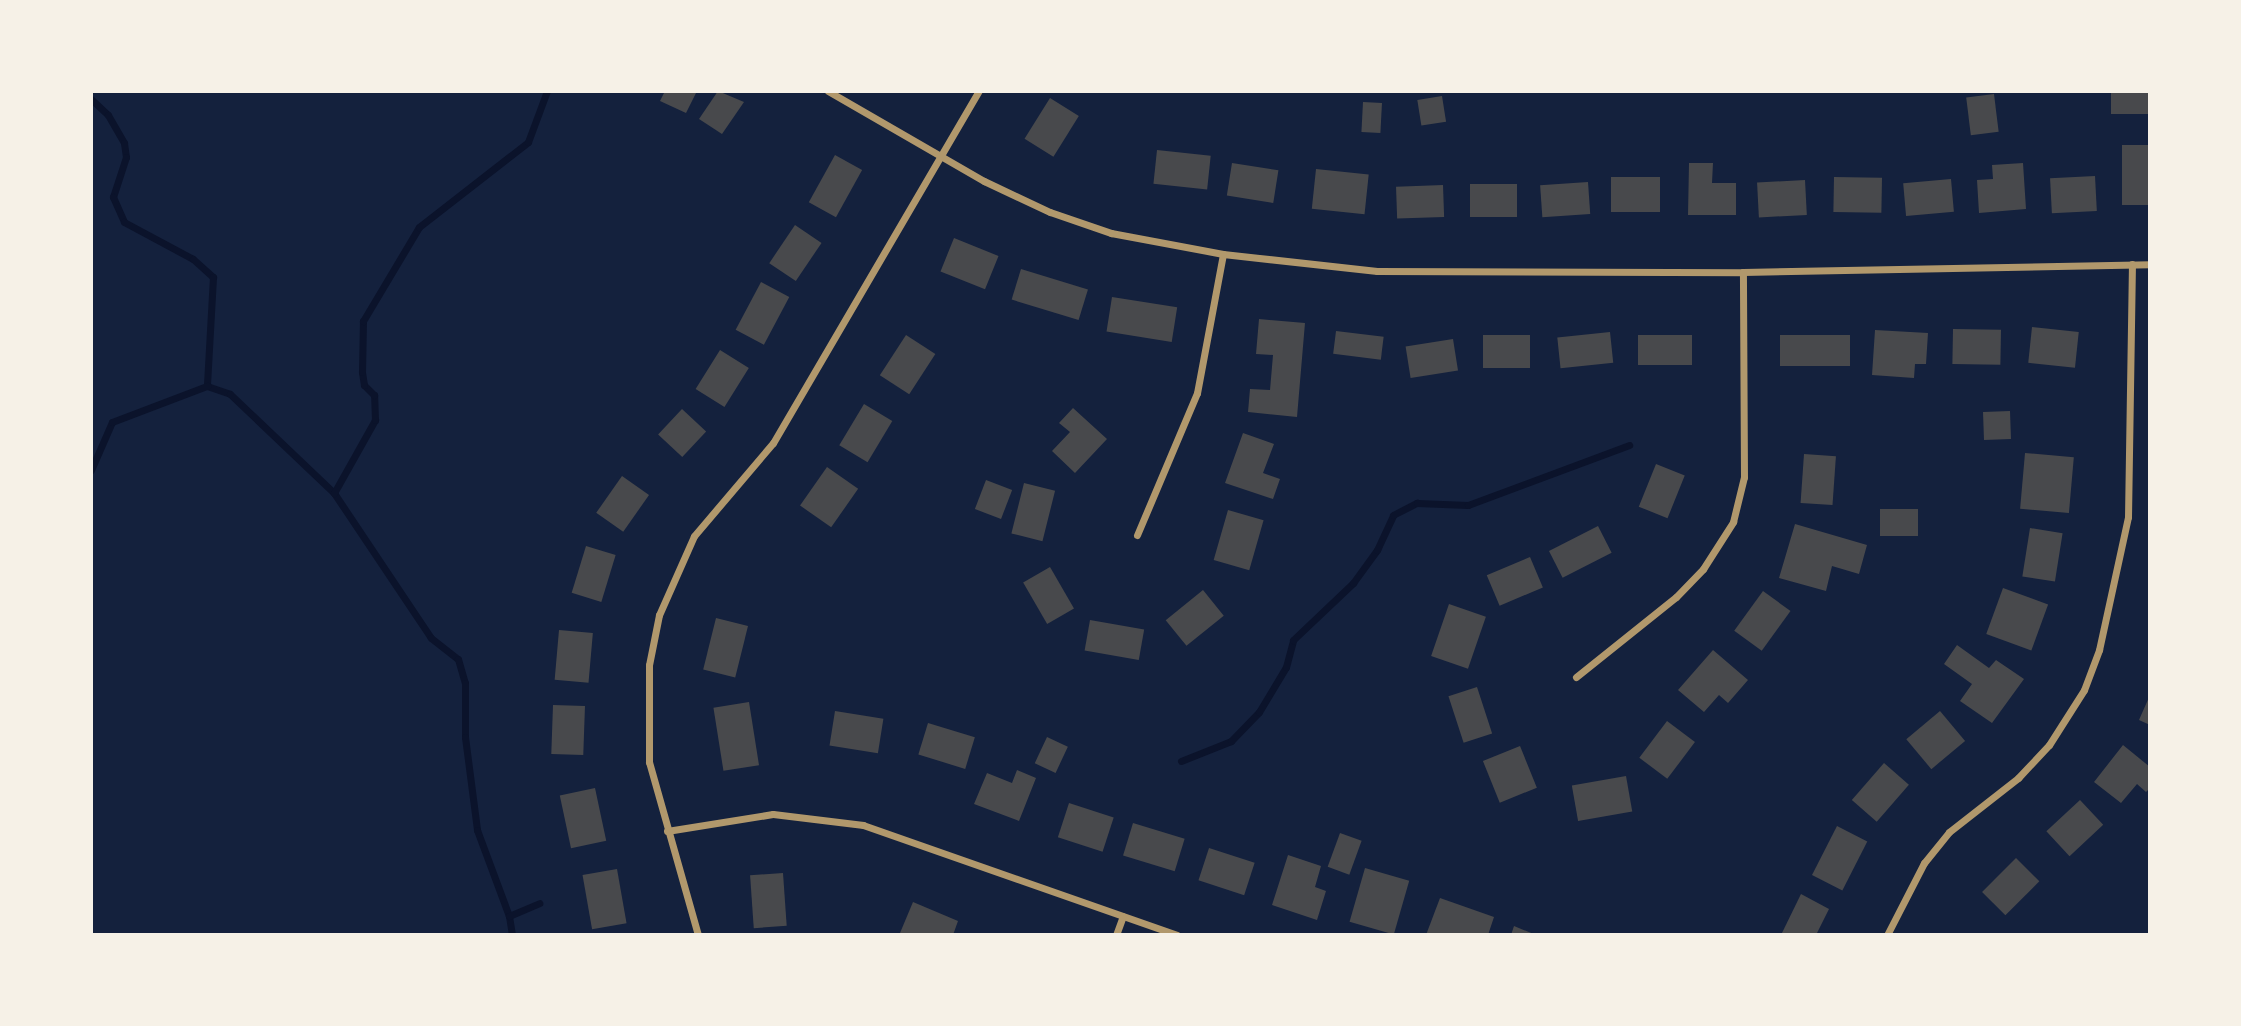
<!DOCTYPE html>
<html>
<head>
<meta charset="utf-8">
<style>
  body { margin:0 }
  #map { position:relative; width:2241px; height:1026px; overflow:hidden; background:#14213d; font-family:"Roboto Serif",serif }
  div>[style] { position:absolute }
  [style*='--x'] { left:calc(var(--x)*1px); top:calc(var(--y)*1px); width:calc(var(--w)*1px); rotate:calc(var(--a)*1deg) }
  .stream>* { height:7px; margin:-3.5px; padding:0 3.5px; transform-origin:3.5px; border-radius:3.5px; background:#0b132b }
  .building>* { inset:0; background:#48494c; transform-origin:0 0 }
  .minor>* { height:7px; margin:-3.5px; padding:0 3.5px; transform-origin:3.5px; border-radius:3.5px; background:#b1986c }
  span { translate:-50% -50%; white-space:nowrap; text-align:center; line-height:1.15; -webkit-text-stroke:7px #f6f1e7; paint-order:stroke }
  .frame { position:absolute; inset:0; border:93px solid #f6f1e7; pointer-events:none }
</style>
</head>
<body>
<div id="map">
  <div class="stream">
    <i style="--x:91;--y:99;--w:23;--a:43"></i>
    <i style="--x:108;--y:115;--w:32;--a:60"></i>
    <i style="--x:124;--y:143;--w:14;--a:82"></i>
    <i style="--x:126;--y:157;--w:42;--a:108"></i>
    <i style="--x:113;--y:197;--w:27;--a:66"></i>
    <i style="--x:124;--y:222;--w:78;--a:28.2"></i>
    <i style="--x:193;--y:259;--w:27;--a:42"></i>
    <i style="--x:213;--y:277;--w:109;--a:93.2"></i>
    <i style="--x:207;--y:386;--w:24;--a:19"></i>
    <i style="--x:230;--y:394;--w:144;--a:43.6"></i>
    <i style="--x:334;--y:493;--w:174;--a:56.2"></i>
    <i style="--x:431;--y:638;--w:34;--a:38"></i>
    <i style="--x:458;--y:659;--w:25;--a:74"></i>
    <i style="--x:465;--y:683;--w:54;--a:90"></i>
    <i style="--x:465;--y:737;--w:94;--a:82.6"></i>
    <i style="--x:477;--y:830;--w:92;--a:69.6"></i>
    <i style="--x:509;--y:916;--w:19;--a:81"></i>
    <i style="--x:91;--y:470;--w:52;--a:-66.4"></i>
    <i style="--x:112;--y:422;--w:102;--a:-20.8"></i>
    <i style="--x:334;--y:493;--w:84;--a:-60.7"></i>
    <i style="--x:375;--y:420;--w:25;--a:-92"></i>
    <i style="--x:374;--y:395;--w:14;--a:-135"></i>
    <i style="--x:364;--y:385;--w:13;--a:-99"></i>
    <i style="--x:362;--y:372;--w:51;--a:-88.9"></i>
    <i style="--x:363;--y:321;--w:109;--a:-59.2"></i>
    <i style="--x:419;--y:227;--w:138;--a:-37.9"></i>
    <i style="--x:528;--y:142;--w:54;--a:-69.6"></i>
    <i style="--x:1181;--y:761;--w:54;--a:-21.8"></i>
    <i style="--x:1231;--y:741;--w:40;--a:-46"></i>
    <i style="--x:1259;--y:712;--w:52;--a:-59"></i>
    <i style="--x:1286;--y:667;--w:28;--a:-75"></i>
    <i style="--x:1293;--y:640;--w:83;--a:-43.5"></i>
    <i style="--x:1353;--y:583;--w:41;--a:-54"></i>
    <i style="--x:1377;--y:550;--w:38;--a:-65"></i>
    <i style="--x:1393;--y:515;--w:27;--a:-27"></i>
    <i style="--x:1417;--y:503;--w:51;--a:2.2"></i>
    <i style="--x:1468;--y:505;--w:172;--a:-20.4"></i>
    <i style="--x:509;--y:916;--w:33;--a:-23"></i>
  </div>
  <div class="building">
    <i style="clip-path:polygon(665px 91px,697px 91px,686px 113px,660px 101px)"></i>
    <i style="clip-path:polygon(718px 91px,744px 102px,722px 134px,699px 119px)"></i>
    <i style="left:2111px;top:91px;width:39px;height:23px"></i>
    <i style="left:1994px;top:94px;width:38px;height:28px;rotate:83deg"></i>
    <i style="left:1442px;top:96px;width:26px;height:25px;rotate:81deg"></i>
    <i style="left:1050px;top:98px;width:34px;height:48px;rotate:32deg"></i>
    <i style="left:1363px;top:102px;width:19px;height:30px;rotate:3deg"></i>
    <i style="left:2122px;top:145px;width:28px;height:60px"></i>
    <i style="left:1157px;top:150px;width:54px;height:34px;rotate:6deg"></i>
    <i style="left:835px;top:155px;width:31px;height:54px;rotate:29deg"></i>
    <i style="left:1232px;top:163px;width:47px;height:33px;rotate:9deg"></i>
    <i style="clip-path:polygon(1689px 163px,1713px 163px,1712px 183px,1736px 183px,1736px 215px,1688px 215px)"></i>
    <i style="clip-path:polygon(2023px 163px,2026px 209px,1979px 213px,1977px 180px,1993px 179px,1992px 165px)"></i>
    <i style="left:1316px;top:169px;width:53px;height:40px;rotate:6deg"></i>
    <i style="left:2095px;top:176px;width:35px;height:45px;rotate:87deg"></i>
    <i style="left:1611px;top:177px;width:49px;height:35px"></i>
    <i style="left:1834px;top:177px;width:48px;height:35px;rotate:1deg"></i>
    <i style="left:1951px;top:179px;width:33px;height:48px;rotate:85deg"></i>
    <i style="left:1805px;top:180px;width:35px;height:48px;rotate:87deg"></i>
    <i style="left:1588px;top:182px;width:32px;height:48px;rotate:86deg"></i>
    <i style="left:1470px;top:184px;width:47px;height:33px"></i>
    <i style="left:1443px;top:185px;width:32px;height:47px;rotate:88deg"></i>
    <i style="left:795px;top:225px;width:32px;height:46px;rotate:34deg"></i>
    <i style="left:954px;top:238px;width:48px;height:36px;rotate:22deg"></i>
    <i style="left:1021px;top:269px;width:70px;height:32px;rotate:17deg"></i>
    <i style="left:761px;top:282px;width:32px;height:54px;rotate:28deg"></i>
    <i style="left:1112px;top:297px;width:66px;height:35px;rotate:9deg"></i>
    <i style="clip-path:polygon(1259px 319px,1305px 323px,1297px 417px,1248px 412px,1250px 389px,1270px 390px,1273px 355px,1256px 354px)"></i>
    <i style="left:2032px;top:327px;width:47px;height:36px;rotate:6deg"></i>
    <i style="left:1953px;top:329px;width:48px;height:35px;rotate:1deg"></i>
    <i style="clip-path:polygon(1875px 330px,1928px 333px,1926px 364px,1915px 364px,1914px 378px,1872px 375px)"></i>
    <i style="left:1336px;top:331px;width:48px;height:23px;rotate:7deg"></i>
    <i style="left:1610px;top:332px;width:31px;height:53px;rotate:84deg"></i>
    <i style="left:906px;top:335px;width:35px;height:48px;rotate:33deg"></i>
    <i style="left:1483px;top:335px;width:47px;height:33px"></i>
    <i style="left:1638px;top:335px;width:54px;height:30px"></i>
    <i style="left:1780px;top:335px;width:70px;height:31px"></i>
    <i style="left:1453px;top:339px;width:32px;height:48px;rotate:81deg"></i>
    <i style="left:720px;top:350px;width:34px;height:46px;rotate:32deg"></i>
    <i style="left:864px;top:404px;width:33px;height:48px;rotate:31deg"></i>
    <i style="clip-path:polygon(1073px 408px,1107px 439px,1075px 473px,1052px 451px,1070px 432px,1059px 423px)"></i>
    <i style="left:682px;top:409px;width:33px;height:35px;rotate:43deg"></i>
    <i style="left:2010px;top:411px;width:28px;height:27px;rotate:88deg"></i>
    <i style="clip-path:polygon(1243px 433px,1274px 444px,1263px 473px,1280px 479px,1273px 499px,1225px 483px)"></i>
    <i style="left:2025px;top:453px;width:49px;height:56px;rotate:5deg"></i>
    <i style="left:1804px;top:454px;width:32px;height:49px;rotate:4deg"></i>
    <i style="left:1656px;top:464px;width:31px;height:46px;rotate:22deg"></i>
    <i style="left:827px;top:467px;width:38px;height:47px;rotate:35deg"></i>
    <i style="left:622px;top:476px;width:33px;height:45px;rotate:35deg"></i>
    <i style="left:986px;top:480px;width:28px;height:31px;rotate:21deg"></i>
    <i style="left:1024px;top:483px;width:32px;height:52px;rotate:14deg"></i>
    <i style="left:1918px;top:509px;width:27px;height:38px;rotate:90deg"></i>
    <i style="left:1228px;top:510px;width:37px;height:52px;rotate:16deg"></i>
    <i style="clip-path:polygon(1795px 524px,1867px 545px,1859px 574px,1832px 566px,1826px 591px,1779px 578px)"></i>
    <i style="left:1598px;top:526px;width:30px;height:55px;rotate:63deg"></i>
    <i style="left:2030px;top:528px;width:33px;height:49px;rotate:9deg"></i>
    <i style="left:586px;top:546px;width:31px;height:49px;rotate:17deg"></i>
    <i style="left:1530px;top:557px;width:33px;height:47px;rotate:67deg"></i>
    <i style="left:1050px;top:567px;width:48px;height:31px;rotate:60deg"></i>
    <i style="left:2003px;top:588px;width:48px;height:49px;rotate:20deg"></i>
    <i style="left:1203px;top:590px;width:33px;height:48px;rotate:51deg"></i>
    <i style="left:1763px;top:591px;width:34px;height:49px;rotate:36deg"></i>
    <i style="left:1449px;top:604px;width:39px;height:55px;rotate:19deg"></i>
    <i style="left:716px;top:618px;width:33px;height:53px;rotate:14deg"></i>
    <i style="left:1090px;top:620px;width:55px;height:31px;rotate:10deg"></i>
    <i style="left:559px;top:630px;width:34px;height:50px;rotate:5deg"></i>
    <i style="clip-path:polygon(1957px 645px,1989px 668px,1996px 660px,2024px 679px,1992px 723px,1960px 701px,1972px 684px,1944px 664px)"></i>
    <i style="clip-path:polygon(1713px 650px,1748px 680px,1728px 703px,1719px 695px,1704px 712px,1678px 690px)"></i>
    <i style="left:1477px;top:687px;width:49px;height:30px;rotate:72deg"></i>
    <i style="clip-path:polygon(2150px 695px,2150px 725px,2139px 720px)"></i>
    <i style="left:749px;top:702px;width:64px;height:36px;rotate:81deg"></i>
    <i style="left:553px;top:705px;width:32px;height:49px;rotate:2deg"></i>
    <i style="left:835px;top:711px;width:49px;height:35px;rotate:9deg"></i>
    <i style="left:1940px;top:711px;width:39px;height:44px;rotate:50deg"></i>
    <i style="left:1667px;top:721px;width:35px;height:46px;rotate:37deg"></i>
    <i style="left:928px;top:723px;width:49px;height:33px;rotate:17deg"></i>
    <i style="left:1047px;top:737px;width:23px;height:29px;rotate:25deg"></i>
    <i style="clip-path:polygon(2123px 745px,2150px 767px,2150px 788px,2146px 792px,2137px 784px,2121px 803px,2094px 782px)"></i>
    <i style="left:1520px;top:746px;width:45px;height:40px;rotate:68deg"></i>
    <i style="left:1884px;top:763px;width:33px;height:49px;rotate:41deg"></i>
    <i style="clip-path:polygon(1017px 770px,1036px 778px,1019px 821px,974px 804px,987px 773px,1012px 783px)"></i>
    <i style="left:1626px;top:776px;width:36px;height:55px;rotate:80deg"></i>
    <i style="left:595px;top:788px;width:54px;height:36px;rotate:78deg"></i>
    <i style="left:2080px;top:800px;width:34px;height:46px;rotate:47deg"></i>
    <i style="left:1069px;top:803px;width:47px;height:36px;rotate:18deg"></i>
    <i style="left:1133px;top:823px;width:54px;height:34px;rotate:17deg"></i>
    <i style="left:1837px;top:826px;width:34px;height:55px;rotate:27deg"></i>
    <i style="left:1340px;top:833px;width:23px;height:36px;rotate:20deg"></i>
    <i style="left:1209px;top:848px;width:48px;height:34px;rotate:18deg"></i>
    <i style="clip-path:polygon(1288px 855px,1321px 866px,1315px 887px,1326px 891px,1317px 920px,1272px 905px)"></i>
    <i style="left:2016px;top:858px;width:33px;height:48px;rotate:45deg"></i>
    <i style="left:1365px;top:868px;width:46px;height:56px;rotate:16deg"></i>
    <i style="left:617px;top:869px;width:55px;height:35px;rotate:80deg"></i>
    <i style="left:783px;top:873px;width:53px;height:33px;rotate:86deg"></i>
    <i style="clip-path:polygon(1801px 894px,1829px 909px,1816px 935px,1781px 935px)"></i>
    <i style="clip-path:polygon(1440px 898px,1494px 917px,1488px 935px,1426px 935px)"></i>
    <i style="clip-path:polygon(913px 902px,958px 921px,953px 935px,900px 933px)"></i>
    <i style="clip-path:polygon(1514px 926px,1536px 935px,1511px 935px)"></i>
  </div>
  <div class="minor">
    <i style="--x:828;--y:91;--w:180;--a:30"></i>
    <i style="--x:984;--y:181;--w:73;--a:25.2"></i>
    <i style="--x:1050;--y:212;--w:65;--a:19"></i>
    <i style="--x:1111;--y:233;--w:114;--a:10.6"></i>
    <i style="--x:1223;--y:254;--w:155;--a:6.3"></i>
    <i style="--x:1377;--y:271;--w:366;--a:0.2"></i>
    <i style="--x:1743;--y:272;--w:407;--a:-1.1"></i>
    <i style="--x:1137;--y:535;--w:154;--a:-67.1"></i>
    <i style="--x:1197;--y:393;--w:141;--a:-79.4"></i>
    <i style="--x:1576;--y:677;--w:128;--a:-38.7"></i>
    <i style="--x:1676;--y:597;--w:39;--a:-46"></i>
    <i style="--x:1703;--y:569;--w:56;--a:-57.4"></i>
    <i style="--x:1733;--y:522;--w:46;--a:-76.3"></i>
    <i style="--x:1744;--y:477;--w:205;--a:-90.3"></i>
    <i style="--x:667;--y:831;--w:107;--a:-9.1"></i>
    <i style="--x:773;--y:814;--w:91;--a:7"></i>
    <i style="--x:863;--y:825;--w:333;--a:19.3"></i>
    <i style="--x:698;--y:935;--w:180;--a:-105.8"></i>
    <i style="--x:649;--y:762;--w:97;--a:-90"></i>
    <i style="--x:649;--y:665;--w:51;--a:-78.7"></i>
    <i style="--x:659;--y:615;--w:86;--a:-66.1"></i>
    <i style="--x:694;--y:536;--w:122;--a:-49.7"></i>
    <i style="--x:773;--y:443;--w:408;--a:-59.7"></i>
    <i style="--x:1116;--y:935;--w:20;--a:-70"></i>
    <i style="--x:1887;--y:935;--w:81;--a:-62.8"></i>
    <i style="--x:1924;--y:863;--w:40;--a:-51"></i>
    <i style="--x:1949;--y:832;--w:88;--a:-38"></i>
    <i style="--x:2018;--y:778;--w:45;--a:-46.8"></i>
    <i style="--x:2049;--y:745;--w:65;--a:-57.5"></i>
    <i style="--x:2084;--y:690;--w:43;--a:-69.4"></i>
    <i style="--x:2099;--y:650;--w:136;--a:-77.7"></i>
    <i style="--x:2128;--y:517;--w:253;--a:-89.1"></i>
  </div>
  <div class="frame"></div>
</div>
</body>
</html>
